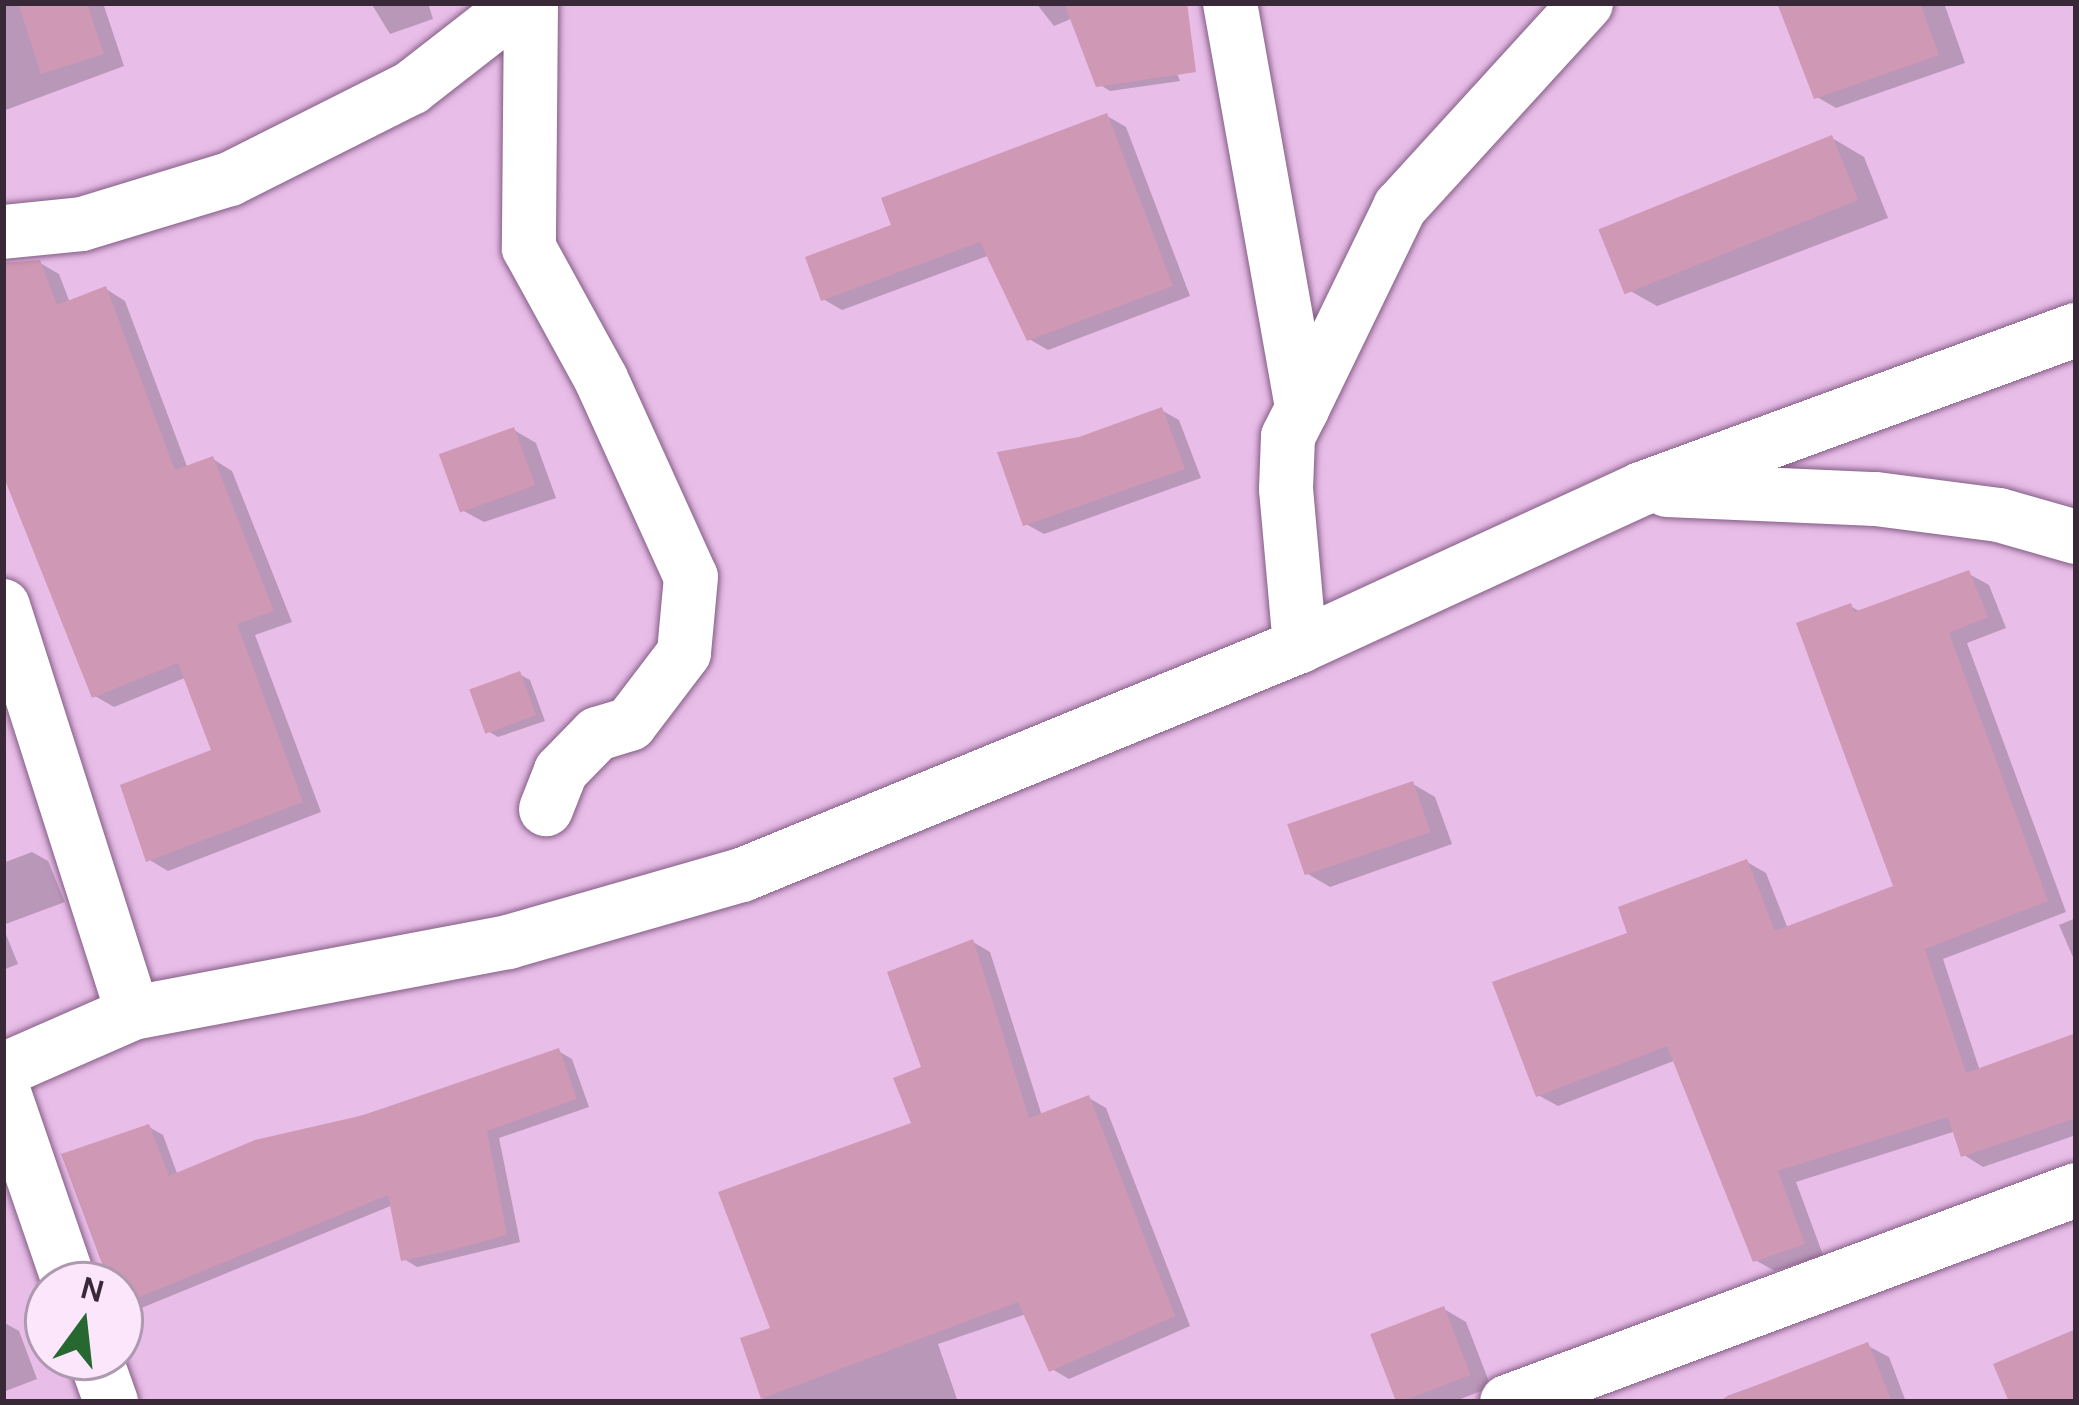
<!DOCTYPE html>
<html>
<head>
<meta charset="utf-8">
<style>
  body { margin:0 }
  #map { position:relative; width:2079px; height:1405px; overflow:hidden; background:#e8bde8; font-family:Karla,sans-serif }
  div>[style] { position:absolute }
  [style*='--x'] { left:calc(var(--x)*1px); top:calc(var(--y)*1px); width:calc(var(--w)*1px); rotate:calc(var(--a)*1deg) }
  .shadow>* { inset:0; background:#0003 }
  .building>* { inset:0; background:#cf98b5; transform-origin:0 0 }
  .roads { filter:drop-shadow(0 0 3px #835d84) drop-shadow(0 0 3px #835d84) }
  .minor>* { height:54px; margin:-27px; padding:0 27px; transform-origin:27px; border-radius:27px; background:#fff }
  span { translate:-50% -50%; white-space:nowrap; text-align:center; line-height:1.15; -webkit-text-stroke:9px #fce6fc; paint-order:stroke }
  .frame { position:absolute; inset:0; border:6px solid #382838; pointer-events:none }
  .north { position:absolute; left:24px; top:1261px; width:120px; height:120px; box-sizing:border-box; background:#fce6fc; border:3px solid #ae9aae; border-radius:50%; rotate:15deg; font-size:33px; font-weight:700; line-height:48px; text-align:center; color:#382838 }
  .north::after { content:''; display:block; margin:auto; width:42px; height:54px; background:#276831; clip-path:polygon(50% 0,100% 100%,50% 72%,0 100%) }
</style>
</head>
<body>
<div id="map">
  <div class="shadow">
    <i style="clip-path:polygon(3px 3px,103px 3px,124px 66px,3px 111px)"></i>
    <i style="clip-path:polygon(371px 3px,428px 3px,433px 19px,390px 34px)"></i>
    <i style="clip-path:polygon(1036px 3px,1150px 3px,1180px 81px,1110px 91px,1099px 84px,1073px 18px,1054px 26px)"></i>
    <i style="clip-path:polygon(1889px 3px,1944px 3px,1965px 63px,1836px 108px,1817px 97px)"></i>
    <i style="clip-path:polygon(1107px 116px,1126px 127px,1190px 296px,1048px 350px,1029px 339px,990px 255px,842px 310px,823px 299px,895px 226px)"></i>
    <i style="clip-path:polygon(1832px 138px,1864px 157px,1888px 218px,1657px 306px,1625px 288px)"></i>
    <i style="clip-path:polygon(40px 263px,59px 274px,70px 303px,106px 289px,125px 301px,188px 469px,213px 459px,232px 471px,292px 622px,255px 635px,321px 812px,168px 871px,148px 859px,214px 751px,187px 677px,114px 707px,95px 696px,3px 467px,3px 275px)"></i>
    <i style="clip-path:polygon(1161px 410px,1179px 420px,1201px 478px,1044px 534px,1026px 524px,1079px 440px)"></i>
    <i style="clip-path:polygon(514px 430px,536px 443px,556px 498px,484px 522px,462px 510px)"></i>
    <i style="clip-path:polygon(1969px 574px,1989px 585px,2006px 628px,1967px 643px,2066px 912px,1943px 959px,1980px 1071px,2076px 1064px,2076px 1135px,1983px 1167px,1964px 1155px,1956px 1131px,1796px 1182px,1823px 1255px,1775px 1271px,1755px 1260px,1676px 1060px,1558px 1106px,1538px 1095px,1631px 935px,1747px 862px,1766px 873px,1788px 929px,1897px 887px,1850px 606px,1861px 612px)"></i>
    <i style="clip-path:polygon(519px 674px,530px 680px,545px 721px,498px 737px,488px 731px)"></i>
    <i style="clip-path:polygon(1413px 784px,1435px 797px,1452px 844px,1330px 887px,1308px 874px)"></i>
    <i style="clip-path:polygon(32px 852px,48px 861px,65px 902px,3px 925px,3px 863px)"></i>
    <i style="clip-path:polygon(2076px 918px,2076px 964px,2059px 925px)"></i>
    <i style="clip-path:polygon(3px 927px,18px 964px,3px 970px)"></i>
    <i style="clip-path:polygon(973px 942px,990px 952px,1042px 1116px,1089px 1098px,1106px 1108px,1190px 1326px,1069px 1379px,1052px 1369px,1026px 1314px,938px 1344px,958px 1402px,764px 1402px,744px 1340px,774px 1330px,914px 1125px,925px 1069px)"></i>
    <i style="clip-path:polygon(558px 1051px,572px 1059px,589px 1107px,499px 1138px,520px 1242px,417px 1267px,404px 1259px,393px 1205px,134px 1311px,121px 1303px,114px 1285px,149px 1127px,163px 1135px,178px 1176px)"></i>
    <i style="clip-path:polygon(1444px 1309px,1466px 1322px,1491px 1387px,1453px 1402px,1400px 1402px,1374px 1336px)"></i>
    <i style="clip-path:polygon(3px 1322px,19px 1331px,37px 1379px,3px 1392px)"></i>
    <i style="clip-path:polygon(1868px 1346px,1889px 1357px,1906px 1402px,1730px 1402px,1727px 1396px)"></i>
  </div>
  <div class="building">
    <i style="clip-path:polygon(18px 3px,87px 3px,104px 54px,41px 74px)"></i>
    <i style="clip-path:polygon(1064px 3px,1187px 3px,1196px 72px,1096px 87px)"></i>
    <i style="clip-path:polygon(1777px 3px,1920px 3px,1939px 55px,1814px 99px)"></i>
    <i style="clip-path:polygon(1107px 113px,1173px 286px,1027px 341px,980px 242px,821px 301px,805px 257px,891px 225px,881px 198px)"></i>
    <i style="left:1832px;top:135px;width:70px;height:252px;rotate:68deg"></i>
    <i style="clip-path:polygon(40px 260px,57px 305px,106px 286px,175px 470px,213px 456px,274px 611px,237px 624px,303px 802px,146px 862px,120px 785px,211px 750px,178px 663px,92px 698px,3px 475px,3px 263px)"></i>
    <i style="clip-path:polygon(1162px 407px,1185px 469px,1023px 526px,997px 452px,1079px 437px)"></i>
    <i style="left:514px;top:427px;width:62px;height:80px;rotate:70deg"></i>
    <i style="clip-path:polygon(1969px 570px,1988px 617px,1949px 633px,2048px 901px,1925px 949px,1966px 1073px,2076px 1033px,2076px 1118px,1961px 1157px,1948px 1117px,1778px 1171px,1805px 1244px,1753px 1262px,1667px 1046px,1536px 1097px,1492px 982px,1627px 933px,1618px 907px,1747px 859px,1775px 931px,1893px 886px,1796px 623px,1851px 603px,1854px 612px)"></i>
    <i style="left:520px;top:671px;width:47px;height:54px;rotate:70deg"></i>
    <i style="left:1413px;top:781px;width:54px;height:133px;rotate:71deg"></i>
    <i style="clip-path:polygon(973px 939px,1029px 1118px,1089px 1095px,1175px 1316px,1049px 1372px,1018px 1302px,761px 1399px,740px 1338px,770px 1328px,718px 1192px,911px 1123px,893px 1078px,921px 1067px,887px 972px)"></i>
    <i style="clip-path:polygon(559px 1048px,577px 1099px,487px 1131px,507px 1235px,448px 1251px,401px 1261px,388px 1195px,120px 1305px,120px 1285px,110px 1285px,61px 1154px,149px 1124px,169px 1176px,255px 1140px,364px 1115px)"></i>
    <i style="left:1444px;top:1306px;width:74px;height:79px;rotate:69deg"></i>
    <i style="clip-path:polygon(2076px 1329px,2076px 1402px,2009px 1402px,1993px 1364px)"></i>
    <i style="clip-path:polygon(1868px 1342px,1892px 1402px,1724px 1402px,1724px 1398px)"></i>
  </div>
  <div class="roads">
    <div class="minor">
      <i style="--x:531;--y:3;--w:245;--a:90.5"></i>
      <i style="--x:529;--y:248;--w:149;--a:61.2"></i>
      <i style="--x:601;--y:379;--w:217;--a:65.6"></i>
      <i style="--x:691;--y:577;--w:76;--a:95.3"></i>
      <i style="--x:684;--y:653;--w:89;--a:127.3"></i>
      <i style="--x:630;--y:724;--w:34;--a:163"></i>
      <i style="--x:597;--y:734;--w:52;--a:134.2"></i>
      <i style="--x:561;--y:771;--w:41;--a:111.5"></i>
      <i style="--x:1230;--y:3;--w:412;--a:79.9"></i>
      <i style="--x:1302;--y:409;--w:31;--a:117"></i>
      <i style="--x:1288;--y:437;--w:52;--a:92.2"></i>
      <i style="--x:1286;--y:489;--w:158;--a:84.9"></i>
      <i style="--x:3;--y:232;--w:79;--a:-5.8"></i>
      <i style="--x:82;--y:224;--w:155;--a:-16.9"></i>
      <i style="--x:230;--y:179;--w:203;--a:-26.7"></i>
      <i style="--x:411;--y:88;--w:138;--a:-37.9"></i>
      <i style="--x:1302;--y:409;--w:225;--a:-64.1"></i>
      <i style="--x:1400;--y:207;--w:276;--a:-47.6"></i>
      <i style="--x:1667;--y:490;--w:209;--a:2.5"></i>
      <i style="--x:1876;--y:499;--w:124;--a:7.4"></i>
      <i style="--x:1999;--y:515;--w:80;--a:15.9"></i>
      <i style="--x:3;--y:606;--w:427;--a:72.3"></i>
      <i style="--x:3;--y:1070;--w:142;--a:-23.7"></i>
      <i style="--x:133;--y:1013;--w:382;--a:-10.7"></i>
      <i style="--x:508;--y:942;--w:243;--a:-16"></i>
      <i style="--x:742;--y:875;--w:603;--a:-22.31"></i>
      <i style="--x:1300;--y:646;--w:375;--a:-24.7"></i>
      <i style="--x:1641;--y:489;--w:463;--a:-20.1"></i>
      <i style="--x:3;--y:1090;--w:206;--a:71"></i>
      <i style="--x:95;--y:1357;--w:48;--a:70.4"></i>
      <i style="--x:1507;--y:1402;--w:607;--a:-20.43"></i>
    </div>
  </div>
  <div class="frame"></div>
  <div class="north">N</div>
</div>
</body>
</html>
